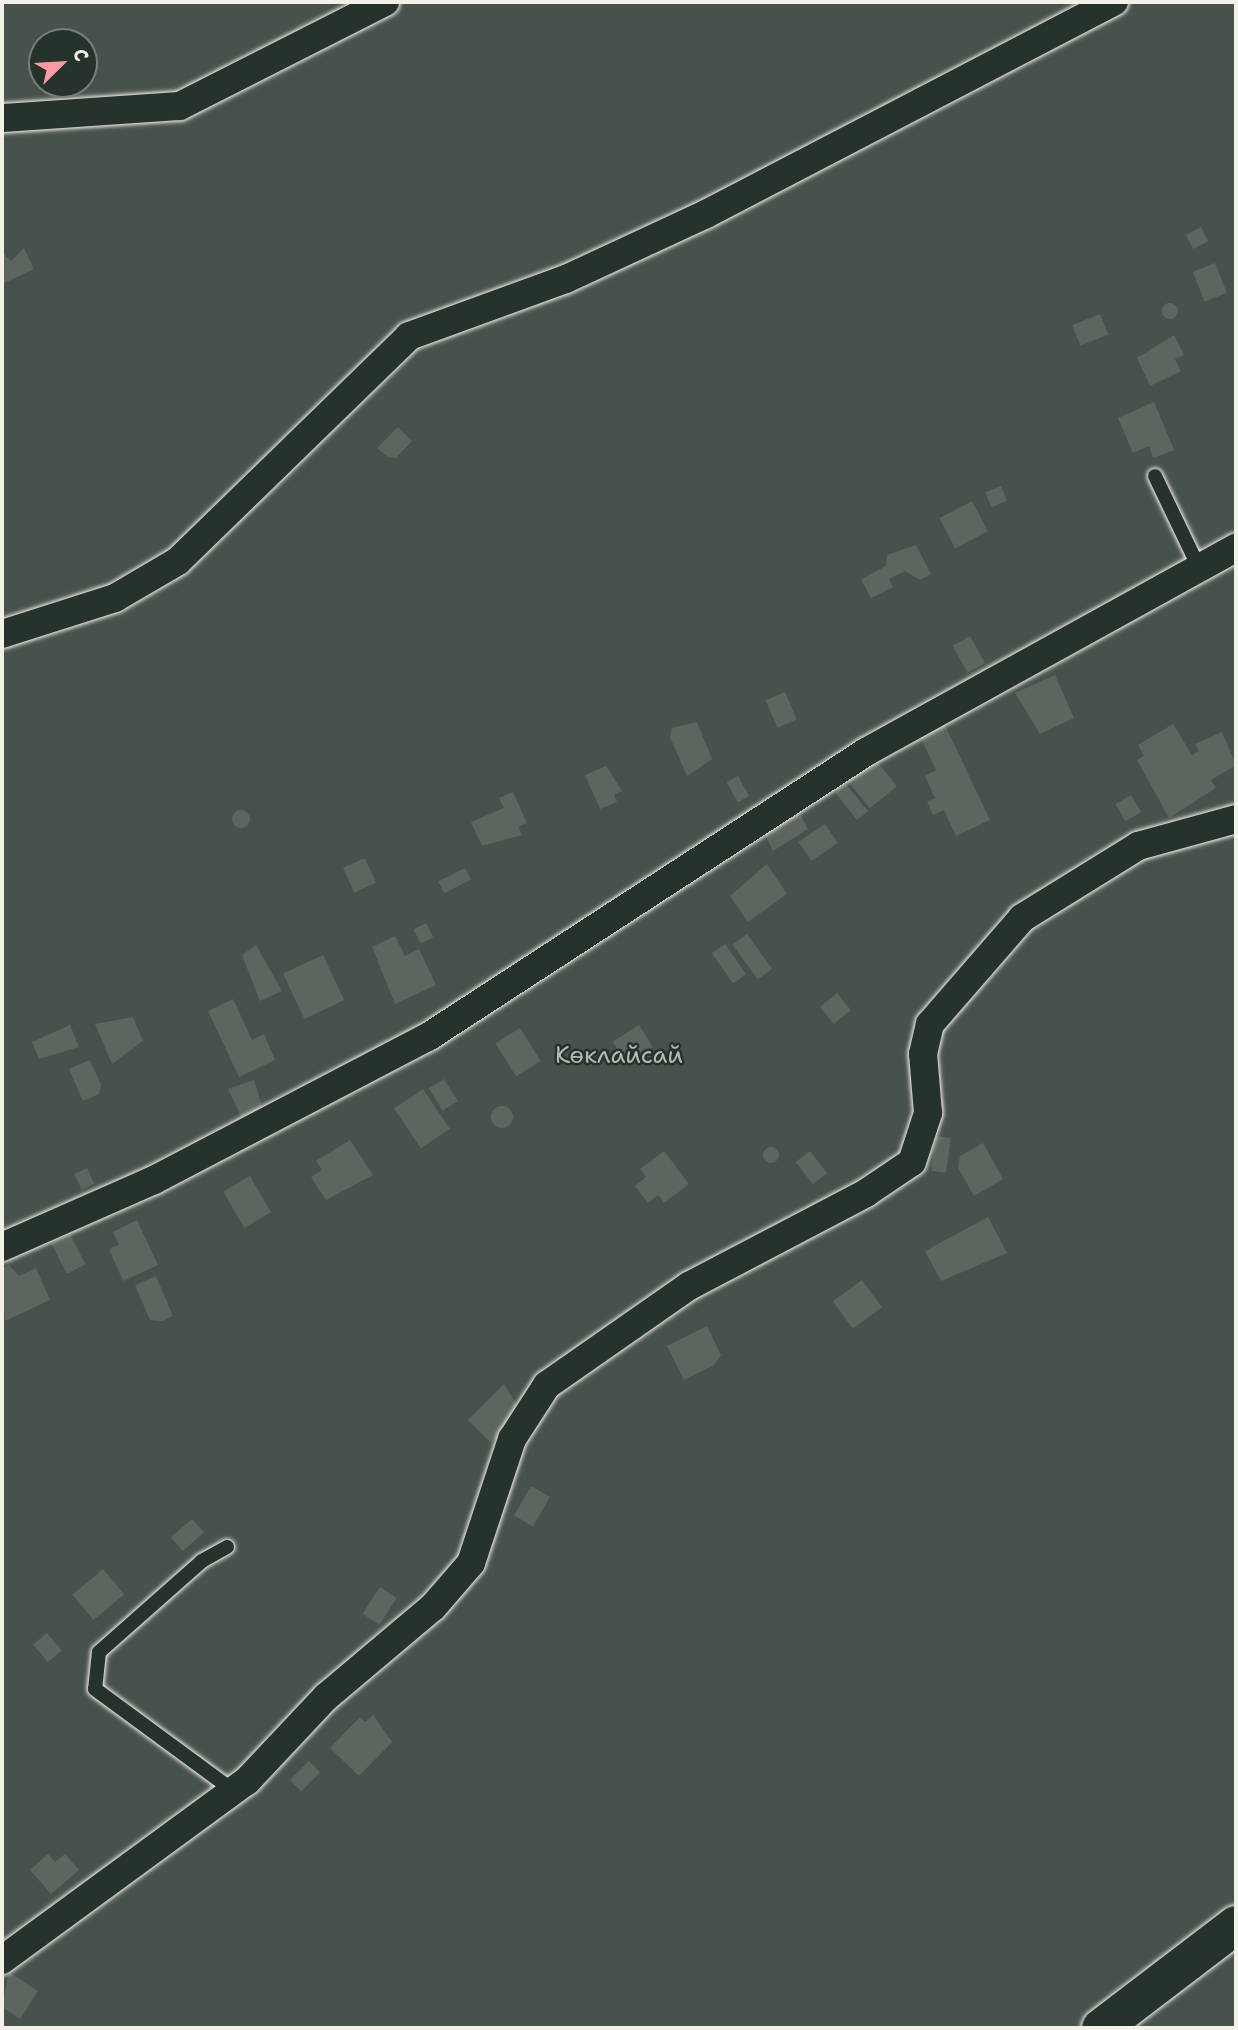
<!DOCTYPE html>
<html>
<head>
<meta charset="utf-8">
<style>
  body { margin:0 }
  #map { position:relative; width:1238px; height:2030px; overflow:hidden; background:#2e3b34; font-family:"Shantell Sans",sans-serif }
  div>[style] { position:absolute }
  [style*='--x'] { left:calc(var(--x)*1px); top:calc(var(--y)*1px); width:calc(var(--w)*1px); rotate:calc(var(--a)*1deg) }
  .green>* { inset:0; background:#48524c }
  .building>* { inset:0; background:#5c655e; transform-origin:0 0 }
  .round { border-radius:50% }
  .roads { filter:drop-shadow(0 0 2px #f4f1e8) drop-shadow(0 0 2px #f4f1e8) }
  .lane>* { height:14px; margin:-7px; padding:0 7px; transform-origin:7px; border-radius:7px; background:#26332d }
  .street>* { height:28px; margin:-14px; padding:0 14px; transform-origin:14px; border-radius:14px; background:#26332d }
  .secondary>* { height:38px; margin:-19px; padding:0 19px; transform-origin:19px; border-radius:19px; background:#26332d }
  span { translate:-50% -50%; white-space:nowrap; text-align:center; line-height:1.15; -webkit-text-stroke:5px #26332d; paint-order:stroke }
  .park-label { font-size:24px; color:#b8b9b1 }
  .frame { position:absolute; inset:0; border:4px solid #f4f1e8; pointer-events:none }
  .north { position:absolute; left:28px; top:28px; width:70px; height:70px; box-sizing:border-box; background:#26332d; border:2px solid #787f78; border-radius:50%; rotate:66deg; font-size:19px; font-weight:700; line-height:28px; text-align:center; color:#f4f1e8 }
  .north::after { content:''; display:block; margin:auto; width:24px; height:32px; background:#ff9aa2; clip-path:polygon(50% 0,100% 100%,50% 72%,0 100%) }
</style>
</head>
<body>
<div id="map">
  <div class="green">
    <i style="clip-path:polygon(evenodd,2px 2px,1236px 2px,1236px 2028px,2px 2028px,2px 2px,42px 42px,84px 42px,84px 84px,42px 84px,42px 42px)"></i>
  </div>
  <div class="building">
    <i style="left:1201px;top:227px;width:16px;height:17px;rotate:63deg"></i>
    <i style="clip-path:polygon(24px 248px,34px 269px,2px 284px,2px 252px,11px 261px)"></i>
    <i style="left:1215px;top:263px;width:32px;height:24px;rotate:68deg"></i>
    <i class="round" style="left:1162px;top:303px;width:16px;height:16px"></i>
    <i style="left:1100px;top:314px;width:22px;height:30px;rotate:68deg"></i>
    <i style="clip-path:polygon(1174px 335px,1184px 355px,1175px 359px,1181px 371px,1150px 386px,1137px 358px)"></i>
    <i style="clip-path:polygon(1154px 402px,1174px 450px,1153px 458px,1149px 446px,1133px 453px,1118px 418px)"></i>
    <i style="clip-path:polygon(398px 427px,412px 441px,396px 458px,388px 457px,377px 448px)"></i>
    <i style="left:1001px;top:486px;width:16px;height:17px;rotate:68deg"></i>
    <i style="left:972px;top:501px;width:34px;height:37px;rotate:62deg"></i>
    <i style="clip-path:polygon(916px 545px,931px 574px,920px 580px,905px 571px,889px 579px,893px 587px,871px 598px,861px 579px,886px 566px,887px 555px)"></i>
    <i style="left:970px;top:636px;width:31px;height:20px;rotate:61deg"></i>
    <i style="clip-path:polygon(1055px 675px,1074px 718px,1040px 734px,1015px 693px)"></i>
    <i style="left:785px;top:692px;width:30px;height:21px;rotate:67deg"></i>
    <i style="clip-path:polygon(697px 722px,712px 759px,687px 776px,670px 737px,672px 728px)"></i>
    <i style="clip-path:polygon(1173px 724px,1192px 755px,1199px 751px,1195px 744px,1222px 732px,1236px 765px,1211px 780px,1216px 788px,1169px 818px,1137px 760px,1144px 756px,1138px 745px)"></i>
    <i style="clip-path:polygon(945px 725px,990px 820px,956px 836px,944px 810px,933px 815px,927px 802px,935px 798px,925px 776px,936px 770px,920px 736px)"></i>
    <i style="left:875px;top:759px;width:35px;height:35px;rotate:51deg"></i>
    <i style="clip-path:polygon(606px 766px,622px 791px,614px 795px,617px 802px,600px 809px,585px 775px)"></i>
    <i style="left:738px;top:776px;width:23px;height:13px;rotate:61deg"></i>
    <i style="left:846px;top:784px;width:35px;height:14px;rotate:51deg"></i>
    <i style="clip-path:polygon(513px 792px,527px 823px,518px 827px,522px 835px,482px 846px,471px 822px,504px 808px,499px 798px)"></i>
    <i style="left:1131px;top:795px;width:20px;height:18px;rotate:60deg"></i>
    <i class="round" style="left:232px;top:810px;width:18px;height:18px"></i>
    <i style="clip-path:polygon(800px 814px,808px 829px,773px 851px,764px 832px)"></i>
    <i style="left:825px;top:824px;width:23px;height:32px;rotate:56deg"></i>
    <i style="left:365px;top:858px;width:27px;height:24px;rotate:66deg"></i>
    <i style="clip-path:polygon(767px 864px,787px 894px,748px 922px,730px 896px)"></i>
    <i style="left:465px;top:868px;width:13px;height:30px;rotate:63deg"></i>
    <i style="left:426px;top:923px;width:16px;height:14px;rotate:63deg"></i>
    <i style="left:747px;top:934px;width:43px;height:18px;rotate:54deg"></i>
    <i style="clip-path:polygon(395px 936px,405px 956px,419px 949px,436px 985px,395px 1004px,372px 947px)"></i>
    <i style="left:725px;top:944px;width:37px;height:16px;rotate:55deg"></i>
    <i style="clip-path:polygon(256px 945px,282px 991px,260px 1001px,242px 955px)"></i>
    <i style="left:323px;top:955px;width:50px;height:44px;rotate:65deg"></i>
    <i style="left:837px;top:993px;width:22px;height:22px;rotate:51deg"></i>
    <i style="clip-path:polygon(233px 999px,252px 1040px,264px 1034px,275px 1060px,239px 1077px,208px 1011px)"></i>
    <i style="clip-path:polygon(133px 1017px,143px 1041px,112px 1064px,95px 1024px)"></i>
    <i style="clip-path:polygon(70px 1025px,79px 1047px,39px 1059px,32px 1042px)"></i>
    <i style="left:639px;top:1025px;width:26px;height:31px;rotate:58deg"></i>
    <i style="left:520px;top:1028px;width:39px;height:29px;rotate:58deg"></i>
    <i style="clip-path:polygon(90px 1060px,101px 1085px,99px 1094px,83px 1101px,69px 1069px)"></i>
    <i style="left:444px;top:1079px;width:26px;height:18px;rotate:58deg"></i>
    <i style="clip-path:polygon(254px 1080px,264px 1112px,243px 1121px,228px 1089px)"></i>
    <i style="left:423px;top:1089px;width:48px;height:35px;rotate:56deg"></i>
    <i class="round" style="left:491px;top:1106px;width:22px;height:22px"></i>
    <i style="left:936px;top:1136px;width:15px;height:35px;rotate:8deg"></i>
    <i style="clip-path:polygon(350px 1140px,373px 1175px,326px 1200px,311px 1177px,322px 1170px,316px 1161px)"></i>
    <i style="clip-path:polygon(983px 1143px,1003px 1179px,974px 1196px,958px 1168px,960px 1156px)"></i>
    <i class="round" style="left:763px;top:1147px;width:16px;height:16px"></i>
    <i style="clip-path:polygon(664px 1151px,689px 1184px,664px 1203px,658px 1195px,648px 1203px,635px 1186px,646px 1177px,640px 1169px)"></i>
    <i style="left:810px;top:1151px;width:28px;height:18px;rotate:52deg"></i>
    <i style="left:87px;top:1168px;width:17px;height:14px;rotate:65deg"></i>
    <i style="left:250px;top:1176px;width:42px;height:31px;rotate:60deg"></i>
    <i style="clip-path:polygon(988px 1217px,1007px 1253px,941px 1281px,925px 1251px)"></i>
    <i style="clip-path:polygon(137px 1220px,158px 1265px,123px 1281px,109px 1249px,119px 1245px,113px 1232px)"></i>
    <i style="left:70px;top:1234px;width:34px;height:21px;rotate:63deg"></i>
    <i style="clip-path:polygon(9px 1265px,19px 1276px,36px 1268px,50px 1300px,5px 1321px,2px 1268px)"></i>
    <i style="clip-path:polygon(156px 1276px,173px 1316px,162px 1321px,150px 1320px,135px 1285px)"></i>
    <i style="left:862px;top:1280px;width:34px;height:36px;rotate:54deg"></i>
    <i style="clip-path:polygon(707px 1326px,721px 1355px,714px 1365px,684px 1380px,667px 1346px)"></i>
    <i style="clip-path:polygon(504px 1384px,522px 1413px,491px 1443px,468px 1420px)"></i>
    <i style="left:531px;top:1486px;width:22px;height:34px;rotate:30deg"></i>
    <i style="left:192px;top:1519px;width:18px;height:28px;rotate:49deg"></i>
    <i style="left:103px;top:1569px;width:33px;height:40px;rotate:50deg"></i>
    <i style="left:380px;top:1587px;width:20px;height:32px;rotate:33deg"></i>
    <i style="left:47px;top:1633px;width:23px;height:18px;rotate:50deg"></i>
    <i style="clip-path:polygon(373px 1715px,392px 1742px,359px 1776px,330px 1748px,360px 1717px,365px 1722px)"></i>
    <i style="left:309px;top:1761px;width:16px;height:27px;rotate:45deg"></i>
    <i style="clip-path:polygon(48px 1854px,55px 1862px,65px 1854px,79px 1870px,51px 1894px,30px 1870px)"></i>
    <i style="clip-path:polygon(9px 1972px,38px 1991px,20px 2019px,2px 2007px)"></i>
  </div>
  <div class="roads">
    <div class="lane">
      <i style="--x:1155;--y:476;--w:102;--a:64.4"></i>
      <i style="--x:227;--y:1547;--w:29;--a:151"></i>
      <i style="--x:202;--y:1561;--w:137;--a:138.5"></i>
      <i style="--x:99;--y:1652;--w:37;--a:96"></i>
      <i style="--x:95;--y:1689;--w:172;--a:36.3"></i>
    </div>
    <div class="street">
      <i style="--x:2;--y:118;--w:178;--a:-3.9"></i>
      <i style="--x:180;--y:106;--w:230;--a:-26.9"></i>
      <i style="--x:2;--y:634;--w:119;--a:-17.7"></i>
      <i style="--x:115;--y:598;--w:73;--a:-30.4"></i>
      <i style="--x:178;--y:561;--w:322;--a:-44.2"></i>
      <i style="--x:409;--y:336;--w:167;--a:-20"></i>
      <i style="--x:566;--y:279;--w:154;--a:-24.9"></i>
      <i style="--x:706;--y:214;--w:460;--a:-27.5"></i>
      <i style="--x:2;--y:1247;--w:166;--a:-23.8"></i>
      <i style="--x:154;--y:1180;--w:309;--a:-27.6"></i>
      <i style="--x:428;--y:1037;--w:523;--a:-33.05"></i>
      <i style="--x:866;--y:752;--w:423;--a:-28.9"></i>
      <i style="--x:2;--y:1960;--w:303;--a:-36.2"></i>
      <i style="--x:247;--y:1781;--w:115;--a:-46.8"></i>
      <i style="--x:326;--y:1697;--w:140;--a:-40.1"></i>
      <i style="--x:433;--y:1607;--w:58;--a:-49.2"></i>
      <i style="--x:471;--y:1563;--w:131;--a:-71.7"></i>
      <i style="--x:512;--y:1439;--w:64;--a:-57.1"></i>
      <i style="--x:547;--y:1385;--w:173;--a:-34.9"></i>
      <i style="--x:689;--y:1286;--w:200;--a:-27.7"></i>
      <i style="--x:866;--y:1193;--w:55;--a:-34"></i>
      <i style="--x:912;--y:1162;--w:52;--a:-71.9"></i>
      <i style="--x:928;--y:1113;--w:59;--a:-94.8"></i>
      <i style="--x:923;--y:1054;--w:31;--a:-77"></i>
      <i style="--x:930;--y:1024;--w:140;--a:-49"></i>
      <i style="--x:1022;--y:918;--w:137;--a:-31.8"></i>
      <i style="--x:1138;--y:846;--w:102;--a:-15.4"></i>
    </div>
    <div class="secondary">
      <i style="--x:1101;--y:2028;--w:170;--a:-37.3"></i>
    </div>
  </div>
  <div class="park-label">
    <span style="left:619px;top:1056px">Көклайсай</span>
  </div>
  <div class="frame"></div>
  <div class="north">С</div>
</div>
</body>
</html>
